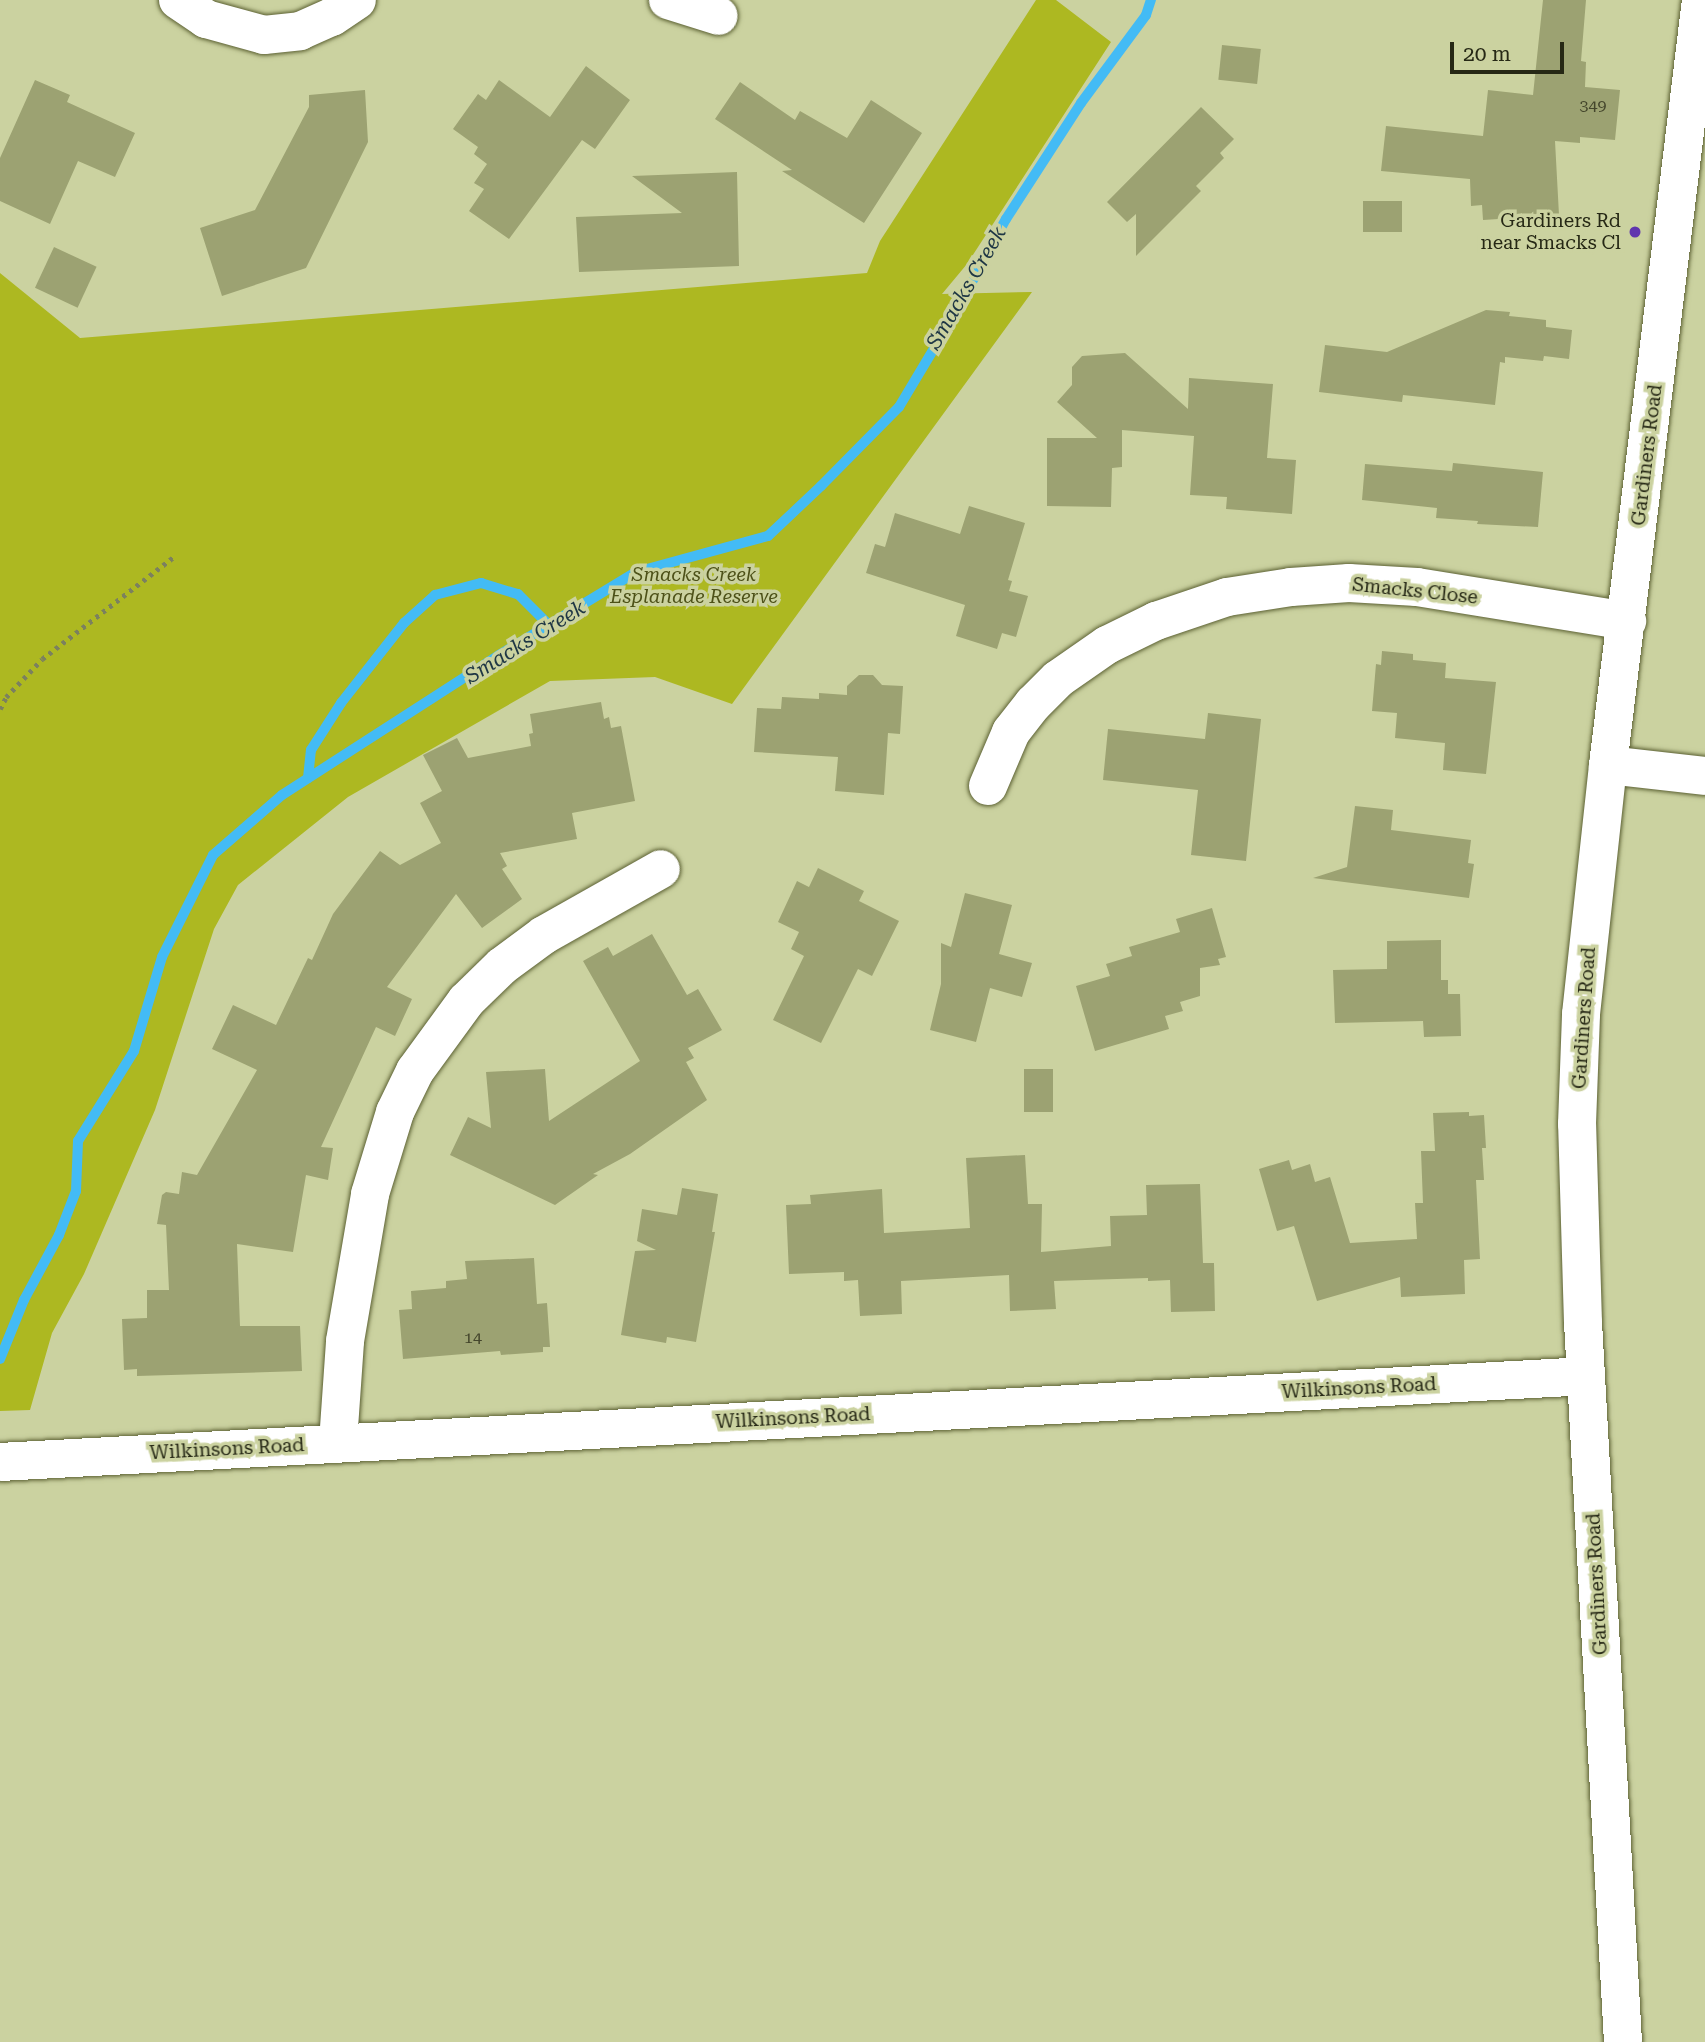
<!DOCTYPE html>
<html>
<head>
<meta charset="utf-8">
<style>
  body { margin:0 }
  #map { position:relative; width:1705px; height:2042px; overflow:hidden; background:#cbd2a0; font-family:"Roboto Serif",serif }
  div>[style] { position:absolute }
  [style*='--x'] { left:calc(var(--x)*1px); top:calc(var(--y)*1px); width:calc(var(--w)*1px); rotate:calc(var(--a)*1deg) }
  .green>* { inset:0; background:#adb821 }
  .stream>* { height:10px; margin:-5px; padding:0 5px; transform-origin:5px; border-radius:5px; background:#43bbf5 }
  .building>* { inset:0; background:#9ca272; transform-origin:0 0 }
  .path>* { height:4.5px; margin-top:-2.25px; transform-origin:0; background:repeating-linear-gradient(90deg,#7c815e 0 3.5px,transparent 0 8.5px) }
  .roads { filter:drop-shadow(0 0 2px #5c6133) drop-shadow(0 0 2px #5c6133) }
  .street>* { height:38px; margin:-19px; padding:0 19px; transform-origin:19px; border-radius:19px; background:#fff }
  .secondary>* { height:38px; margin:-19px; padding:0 19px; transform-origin:19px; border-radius:19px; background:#fff }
  .dots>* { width:19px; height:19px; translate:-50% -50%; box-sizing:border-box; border:4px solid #cbd2a0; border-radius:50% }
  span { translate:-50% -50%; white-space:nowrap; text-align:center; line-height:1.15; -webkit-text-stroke:7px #cbd2a0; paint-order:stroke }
  .number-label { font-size:16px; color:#44462c }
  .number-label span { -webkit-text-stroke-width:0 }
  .poi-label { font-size:19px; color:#262815 }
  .right { translate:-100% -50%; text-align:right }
  .street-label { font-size:19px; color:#262815 }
  .park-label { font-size:19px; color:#4d5118; font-style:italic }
  .water-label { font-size:21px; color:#1e3644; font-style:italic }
  .scale { position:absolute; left:1450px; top:42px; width:114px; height:32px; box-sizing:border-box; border:4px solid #262815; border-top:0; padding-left:9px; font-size:21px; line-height:24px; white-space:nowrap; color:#262815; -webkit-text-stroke:5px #cbd2a0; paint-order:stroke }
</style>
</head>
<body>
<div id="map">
  <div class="green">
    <i style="clip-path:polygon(1036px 0,1056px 0,1111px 42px,967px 264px,942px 294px,1032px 292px,732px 704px,655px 677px,550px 681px,348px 797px,238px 885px,214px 929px,155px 1110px,84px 1274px,52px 1333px,30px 1410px,0 1411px,0 273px,80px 338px,867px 273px,880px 241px)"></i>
  </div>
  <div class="stream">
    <i style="--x:308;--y:778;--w:28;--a:-84"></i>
    <i style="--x:311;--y:750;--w:56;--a:-57.4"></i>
    <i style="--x:341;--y:703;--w:102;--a:-51.8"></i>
    <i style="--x:404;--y:623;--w:42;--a:-42.1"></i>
    <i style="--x:435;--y:595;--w:48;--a:-14.6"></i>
    <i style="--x:481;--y:583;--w:39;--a:17"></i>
    <i style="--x:518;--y:594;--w:44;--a:45"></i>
    <i style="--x:0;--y:1359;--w:64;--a:-67.9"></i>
    <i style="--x:24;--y:1300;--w:74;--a:-61.7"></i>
    <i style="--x:59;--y:1235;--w:47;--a:-68.9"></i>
    <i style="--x:76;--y:1191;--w:50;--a:-87.7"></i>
    <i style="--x:78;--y:1141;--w:106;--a:-58.1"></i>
    <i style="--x:134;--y:1051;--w:98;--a:-73.4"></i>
    <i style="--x:162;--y:957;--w:114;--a:-63.4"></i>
    <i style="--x:213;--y:855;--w:91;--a:-41"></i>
    <i style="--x:282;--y:795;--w:258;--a:-32.8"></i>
    <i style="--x:499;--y:655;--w:160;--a:-31.2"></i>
    <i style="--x:636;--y:572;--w:137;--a:-15.3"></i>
    <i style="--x:768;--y:536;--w:73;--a:-43.3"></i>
    <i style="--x:821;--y:486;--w:111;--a:-45.4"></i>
    <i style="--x:899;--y:407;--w:107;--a:-59.1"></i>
    <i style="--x:954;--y:315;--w:109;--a:-61.6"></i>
    <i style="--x:1006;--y:219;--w:138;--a:-57.1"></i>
    <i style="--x:1081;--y:103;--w:109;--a:-53.5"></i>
    <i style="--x:1146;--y:15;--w:16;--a:-72"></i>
  </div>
  <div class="building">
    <i style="clip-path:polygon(1543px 0,1586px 0,1581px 61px,1586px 62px,1585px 87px,1620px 90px,1615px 140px,1580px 137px,1580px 143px,1555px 141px,1559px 215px,1483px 220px,1482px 205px,1471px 206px,1470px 179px,1381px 171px,1386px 126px,1483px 136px,1488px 90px,1533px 95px)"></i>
    <i style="left:1222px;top:45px;width:39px;height:35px;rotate:6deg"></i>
    <i style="clip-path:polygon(586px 66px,630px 100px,595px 149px,582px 140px,509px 239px,469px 211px,484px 189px,474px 183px,487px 164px,474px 154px,478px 147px,453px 129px,478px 94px,486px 100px,499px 80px,550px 117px)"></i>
    <i style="clip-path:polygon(35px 80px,70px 95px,67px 102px,135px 133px,115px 177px,78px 161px,50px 224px,0 201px,0 158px)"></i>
    <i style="clip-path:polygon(740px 82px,795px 120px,800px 111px,847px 138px,871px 100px,922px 133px,864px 223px,782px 171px,792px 170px,715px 119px)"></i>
    <i style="clip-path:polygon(365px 90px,368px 142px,306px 268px,222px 296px,200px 228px,255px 210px,309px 107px,309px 95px)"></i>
    <i style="clip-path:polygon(1201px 107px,1234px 139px,1220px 153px,1224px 158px,1196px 186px,1201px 191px,1136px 256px,1136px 214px,1127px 222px,1107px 202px)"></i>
    <i style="clip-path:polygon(737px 172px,739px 266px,579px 272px,576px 217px,682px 213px,632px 176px)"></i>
    <i style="left:1402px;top:201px;width:31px;height:39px;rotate:90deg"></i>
    <i style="left:54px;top:247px;width:47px;height:45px;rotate:25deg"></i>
    <i style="clip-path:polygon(1486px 310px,1510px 312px,1509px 316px,1546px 320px,1546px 327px,1572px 330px,1569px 359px,1544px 356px,1543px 361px,1505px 357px,1505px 363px,1500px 362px,1495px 405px,1403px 395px,1402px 402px,1319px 392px,1325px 345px,1387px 352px)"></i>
    <i style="clip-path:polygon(1125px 353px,1188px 409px,1189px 378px,1273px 384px,1267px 458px,1296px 460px,1292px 514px,1226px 509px,1227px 497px,1190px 495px,1194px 436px,1122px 430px,1122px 467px,1112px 468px,1111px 507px,1047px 506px,1047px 438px,1097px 438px,1057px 402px,1072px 385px,1072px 367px,1082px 356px)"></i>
    <i style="clip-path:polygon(1453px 463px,1543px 472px,1538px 527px,1477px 524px,1478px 521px,1436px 518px,1437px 508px,1362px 500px,1365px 464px,1452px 471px)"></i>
    <i style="clip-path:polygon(969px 506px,1025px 523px,1008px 580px,1012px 581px,1009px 591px,1028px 596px,1016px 637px,1002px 633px,997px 649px,956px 636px,965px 605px,866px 573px,875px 544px,885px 547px,895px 513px,960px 534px)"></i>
    <i style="clip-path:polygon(1382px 651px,1413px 654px,1413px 660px,1446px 663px,1445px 678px,1496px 682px,1486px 774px,1443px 770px,1445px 743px,1395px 738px,1397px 713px,1372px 711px,1376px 664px,1381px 665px)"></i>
    <i style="clip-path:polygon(859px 675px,873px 675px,882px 685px,903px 686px,900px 734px,888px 733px,884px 795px,835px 791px,838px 757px,754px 752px,757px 708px,781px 709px,782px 697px,819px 699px,819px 693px,847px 695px,847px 686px)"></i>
    <i style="clip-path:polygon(601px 702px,604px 719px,609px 717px,611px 728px,621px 726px,635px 801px,572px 813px,577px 839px,500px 853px,507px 866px,502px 869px,522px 899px,482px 928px,456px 894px,387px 987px,412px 999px,395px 1036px,376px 1027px,321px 1147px,333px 1148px,328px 1180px,306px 1175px,293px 1252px,237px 1244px,240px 1326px,300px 1326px,302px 1371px,137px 1376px,137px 1369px,124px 1370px,122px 1319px,147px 1318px,147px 1290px,169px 1290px,166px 1225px,157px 1224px,162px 1195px,166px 1192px,179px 1194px,182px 1172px,197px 1175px,257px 1070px,212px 1049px,233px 1005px,276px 1025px,308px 958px,312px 960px,333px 914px,380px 851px,400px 865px,441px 843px,420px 803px,442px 791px,423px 755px,457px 738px,468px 758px,531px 746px,529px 734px,533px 733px,530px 714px)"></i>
    <i style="clip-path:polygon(1208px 713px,1261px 719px,1246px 861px,1191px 855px,1198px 790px,1103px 780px,1108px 729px,1205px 739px)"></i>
    <i style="clip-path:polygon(1355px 806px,1393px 810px,1391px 830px,1471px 840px,1468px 863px,1474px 864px,1469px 898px,1313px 878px,1347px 867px)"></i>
    <i style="clip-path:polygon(818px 868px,864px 891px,859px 901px,899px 921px,872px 976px,858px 969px,821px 1043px,773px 1020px,804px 956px,791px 949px,799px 932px,778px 922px,797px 881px,809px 887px)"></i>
    <i style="clip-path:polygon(965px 893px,1012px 905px,999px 954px,1032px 963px,1022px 997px,990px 988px,976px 1042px,930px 1030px,941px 984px,941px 943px,951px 947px)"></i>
    <i style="clip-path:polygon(1212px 908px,1226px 957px,1218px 959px,1220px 965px,1200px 968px,1200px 996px,1180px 1002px,1183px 1011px,1165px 1016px,1169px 1029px,1095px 1051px,1076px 986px,1110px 976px,1106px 964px,1132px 956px,1129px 947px,1180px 932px,1176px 919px)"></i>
    <i style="clip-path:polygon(652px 934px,687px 995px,698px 989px,722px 1030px,688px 1048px,694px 1058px,686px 1062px,707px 1100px,630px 1154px,593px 1174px,598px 1175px,555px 1205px,450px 1155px,468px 1117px,491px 1128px,486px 1072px,545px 1069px,549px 1121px,640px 1061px,583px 961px,608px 947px,613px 956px)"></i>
    <i style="clip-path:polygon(1441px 940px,1441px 980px,1448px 980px,1448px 994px,1460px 994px,1461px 1036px,1424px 1037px,1423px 1021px,1335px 1023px,1333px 970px,1387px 969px,1387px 941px)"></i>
    <i style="left:1024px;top:1069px;width:29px;height:43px"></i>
    <i style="clip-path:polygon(1469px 1112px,1469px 1116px,1484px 1115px,1486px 1148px,1482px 1148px,1484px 1180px,1476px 1180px,1480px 1259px,1464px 1260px,1465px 1294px,1401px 1297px,1400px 1277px,1317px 1301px,1294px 1226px,1277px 1231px,1259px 1169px,1289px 1160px,1292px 1170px,1310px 1164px,1315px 1182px,1330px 1177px,1350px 1243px,1417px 1239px,1415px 1203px,1423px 1203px,1421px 1151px,1435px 1151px,1433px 1113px)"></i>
    <i style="clip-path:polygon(1025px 1155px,1028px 1204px,1042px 1204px,1041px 1252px,1111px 1246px,1110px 1216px,1147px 1215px,1146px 1185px,1200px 1184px,1203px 1263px,1214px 1263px,1215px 1311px,1171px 1312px,1170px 1280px,1148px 1281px,1148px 1278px,1054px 1281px,1056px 1309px,1010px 1311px,1009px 1275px,901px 1281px,902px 1314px,860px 1316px,858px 1280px,844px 1281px,844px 1272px,789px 1274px,786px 1205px,811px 1204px,810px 1195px,882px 1189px,884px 1233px,970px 1228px,966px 1158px)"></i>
    <i style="clip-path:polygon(682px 1188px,718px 1194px,712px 1232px,715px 1232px,696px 1342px,667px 1337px,666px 1343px,621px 1335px,635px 1251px,656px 1250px,637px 1241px,642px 1209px,677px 1215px)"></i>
    <i style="clip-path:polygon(534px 1258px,537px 1304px,547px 1303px,550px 1347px,543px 1347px,543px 1352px,501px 1355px,500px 1351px,403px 1359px,399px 1310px,412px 1309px,411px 1291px,446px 1288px,446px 1281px,467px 1279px,465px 1261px)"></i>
  </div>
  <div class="path">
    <i style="--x:0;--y:709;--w:13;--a:-63"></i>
    <i style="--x:6;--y:697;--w:52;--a:-46.5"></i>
    <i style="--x:42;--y:659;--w:168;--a:-37.8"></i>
  </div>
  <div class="roads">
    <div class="street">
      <i style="--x:178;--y:0;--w:34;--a:34"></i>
      <i style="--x:206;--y:19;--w:60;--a:15.4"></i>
      <i style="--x:264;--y:35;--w:36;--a:-6"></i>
      <i style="--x:300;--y:31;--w:35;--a:-24"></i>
      <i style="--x:332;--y:17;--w:30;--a:-34"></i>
      <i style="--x:668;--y:0;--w:53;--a:17.4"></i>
      <i style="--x:1608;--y:765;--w:98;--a:6.5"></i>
      <i style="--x:988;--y:786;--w:59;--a:-66.9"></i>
      <i style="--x:1011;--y:732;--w:36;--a:-52"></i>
      <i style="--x:1033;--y:704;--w:35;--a:-45"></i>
      <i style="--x:1058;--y:679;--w:60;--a:-34.8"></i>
      <i style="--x:1107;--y:645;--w:55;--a:-26.1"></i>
      <i style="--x:1156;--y:621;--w:75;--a:-18.7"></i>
      <i style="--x:1227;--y:597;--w:65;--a:-8.9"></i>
      <i style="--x:1291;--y:587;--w:58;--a:-3.9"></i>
      <i style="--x:1349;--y:583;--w:68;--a:3.4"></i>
      <i style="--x:1417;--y:587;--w:213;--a:9.2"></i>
      <i style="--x:338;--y:1442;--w:101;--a:-86"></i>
      <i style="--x:345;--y:1341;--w:149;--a:-80.3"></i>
      <i style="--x:370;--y:1194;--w:86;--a:-73"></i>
      <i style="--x:395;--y:1112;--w:46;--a:-64"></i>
      <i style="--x:415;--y:1071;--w:87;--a:-53.9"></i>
      <i style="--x:466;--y:1001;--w:50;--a:-44.2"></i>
      <i style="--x:502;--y:966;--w:52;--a:-36.4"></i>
      <i style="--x:544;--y:935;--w:134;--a:-29.4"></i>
    </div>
    <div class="secondary">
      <i style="--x:0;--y:1462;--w:1588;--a:-3.1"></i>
      <i style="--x:1623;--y:2042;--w:720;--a:-93.18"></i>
      <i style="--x:1583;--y:1323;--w:199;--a:-91.7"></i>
      <i style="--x:1577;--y:1124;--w:110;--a:-87.9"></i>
      <i style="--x:1581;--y:1014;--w:250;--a:-83.8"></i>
      <i style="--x:1608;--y:765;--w:771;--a:-83.07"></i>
    </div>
  </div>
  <div class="dots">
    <i style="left:1635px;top:232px;background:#6036ae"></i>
  </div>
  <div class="number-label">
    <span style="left:1593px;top:106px">349</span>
    <span style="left:473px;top:1338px">14</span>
  </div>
  <div class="poi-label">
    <span class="right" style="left:1621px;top:232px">Gardiners Rd<br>near Smacks Cl</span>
  </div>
  <div class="street-label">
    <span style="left:1647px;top:455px;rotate:-83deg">Gardiners Road</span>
    <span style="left:1415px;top:591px;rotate:6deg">Smacks Close</span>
    <span style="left:1584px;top:1018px;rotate:-86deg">Gardiners Road</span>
    <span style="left:1359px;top:1388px;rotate:-3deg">Wilkinsons Road</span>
    <span style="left:793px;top:1418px;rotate:-3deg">Wilkinsons Road</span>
    <span style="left:227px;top:1449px;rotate:-3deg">Wilkinsons Road</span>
    <span style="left:1597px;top:1584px;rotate:-93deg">Gardiners Road</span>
  </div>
  <div class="park-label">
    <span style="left:694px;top:586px">Smacks Creek<br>Esplanade Reserve</span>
  </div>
  <div class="water-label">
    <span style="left:966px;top:288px;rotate:-60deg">Smacks Creek</span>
    <span style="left:525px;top:642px;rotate:-32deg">Smacks Creek</span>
  </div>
  <div class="scale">20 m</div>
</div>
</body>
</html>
